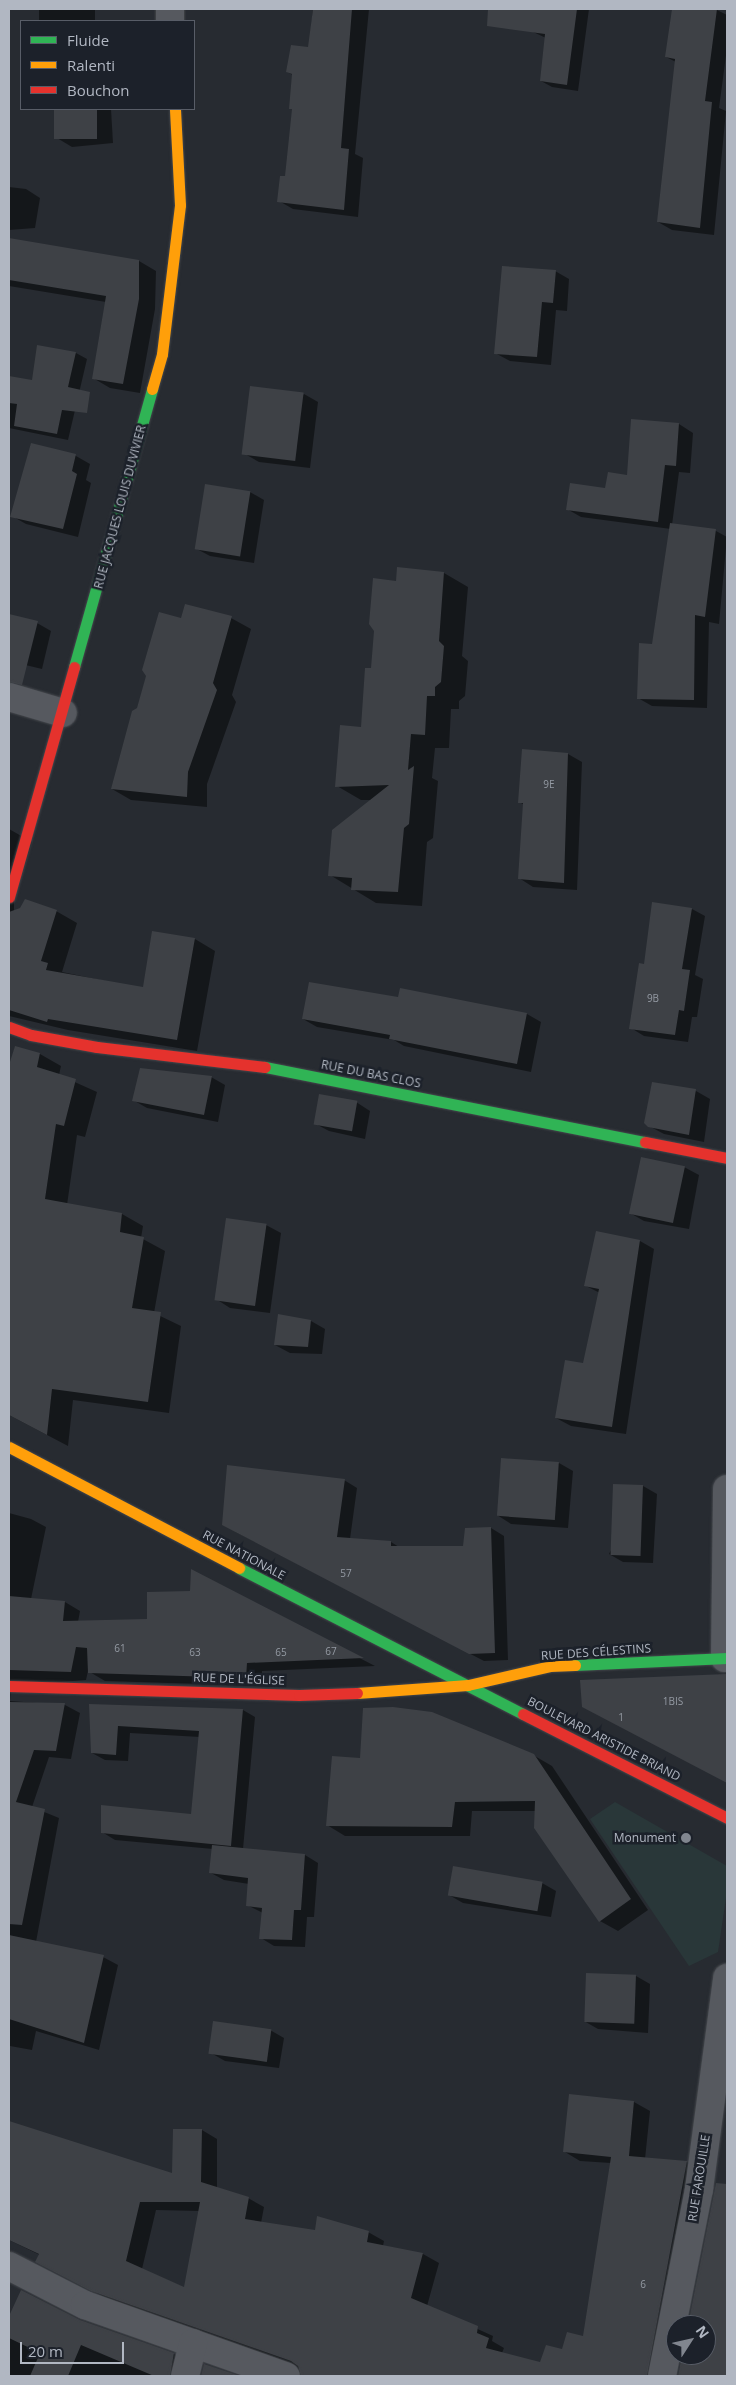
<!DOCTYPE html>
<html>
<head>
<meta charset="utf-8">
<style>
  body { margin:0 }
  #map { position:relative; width:736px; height:2385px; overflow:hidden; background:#272b31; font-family:"Open Sans",sans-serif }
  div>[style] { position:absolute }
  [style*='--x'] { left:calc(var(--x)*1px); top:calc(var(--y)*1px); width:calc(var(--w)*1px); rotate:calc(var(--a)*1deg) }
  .green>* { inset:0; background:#293739 }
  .shadow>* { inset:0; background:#0007; transform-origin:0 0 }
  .building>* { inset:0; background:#3e4146; transform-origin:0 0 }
  .roads { filter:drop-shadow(0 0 1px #44474c) drop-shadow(0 0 1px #44474c) }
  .street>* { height:28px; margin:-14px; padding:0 14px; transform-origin:14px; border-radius:14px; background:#56595f }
  .fast>* { height:11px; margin:-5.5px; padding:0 5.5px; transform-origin:5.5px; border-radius:5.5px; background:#30b455 }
  .slow>* { height:11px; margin:-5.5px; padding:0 5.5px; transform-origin:5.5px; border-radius:5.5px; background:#ff9f0a }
  .jam>* { height:11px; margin:-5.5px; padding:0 5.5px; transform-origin:5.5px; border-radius:5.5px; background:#e5322d }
  .dots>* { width:14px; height:14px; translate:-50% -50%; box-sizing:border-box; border:2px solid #1c212a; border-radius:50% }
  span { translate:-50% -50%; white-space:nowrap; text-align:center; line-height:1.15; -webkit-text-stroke:5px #1c212a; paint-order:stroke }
  .number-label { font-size:10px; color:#949aa3 }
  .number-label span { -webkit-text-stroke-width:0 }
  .street-label { font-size:12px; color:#b1b7c2 }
  .poi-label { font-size:12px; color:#b1b7c2 }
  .right { translate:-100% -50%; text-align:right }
  .frame { position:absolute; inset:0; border:10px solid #b1b7c2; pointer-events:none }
  .legend { position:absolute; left:20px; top:20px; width:175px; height:90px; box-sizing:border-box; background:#1c212a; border:1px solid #585d67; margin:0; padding:6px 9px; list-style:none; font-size:15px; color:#b1b7c2 }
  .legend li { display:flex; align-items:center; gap:10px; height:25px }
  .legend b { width:25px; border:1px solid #585d67 }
  .north { position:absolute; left:666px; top:2315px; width:50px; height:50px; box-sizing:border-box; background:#1c212a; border:1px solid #585d67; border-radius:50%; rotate:55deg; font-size:14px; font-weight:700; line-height:20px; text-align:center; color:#b1b7c2 }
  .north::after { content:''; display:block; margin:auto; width:18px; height:22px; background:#81868f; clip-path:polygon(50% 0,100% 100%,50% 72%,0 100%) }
  .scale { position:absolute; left:20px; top:2342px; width:104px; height:22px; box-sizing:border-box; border:2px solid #b1b7c2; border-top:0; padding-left:6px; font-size:15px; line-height:18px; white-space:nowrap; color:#b1b7c2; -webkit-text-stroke:4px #1c212a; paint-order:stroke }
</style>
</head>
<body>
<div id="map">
  <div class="green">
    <i style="clip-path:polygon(615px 1802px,727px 1866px,727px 1891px,718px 1952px,689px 1966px,590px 1819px)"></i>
  </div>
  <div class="shadow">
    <i style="left:39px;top:9px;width:56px;height:12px"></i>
    <i style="clip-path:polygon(313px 9px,369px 9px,355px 154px,363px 158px,358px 217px,293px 209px,279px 201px,286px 178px,293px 110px,293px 75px,287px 72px,309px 48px)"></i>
    <i style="clip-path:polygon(534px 9px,589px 9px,578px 91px,552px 87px,541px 81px,546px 38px,531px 31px)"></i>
    <i style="clip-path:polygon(673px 9px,717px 10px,727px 15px,727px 48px,719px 108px,726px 111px,714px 235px,672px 230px,658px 222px,676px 62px,666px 57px)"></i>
    <i style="clip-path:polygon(56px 109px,111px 109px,113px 143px,72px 147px,57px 138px)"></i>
    <i style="clip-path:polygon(9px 187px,26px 189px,40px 198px,35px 228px,9px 230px)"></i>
    <i style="clip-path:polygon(9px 240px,139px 261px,156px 271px,155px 309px,140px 393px,110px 388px,93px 378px,106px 302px,9px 286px)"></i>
    <i style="clip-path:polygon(555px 271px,569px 279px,567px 311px,556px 310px,551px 365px,510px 361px,495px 353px)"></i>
    <i style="clip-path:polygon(76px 353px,87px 359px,68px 440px,9px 428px,9px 377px,33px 382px)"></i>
    <i style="clip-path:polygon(304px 394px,318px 402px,310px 468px,259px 462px,245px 454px)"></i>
    <i style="clip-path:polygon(632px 421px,679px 424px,693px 433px,690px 473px,679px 472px,672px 525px,716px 531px,727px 537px,719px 624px,709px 622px,707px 708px,652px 706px,638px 698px,653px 645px,671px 529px,581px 517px,567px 509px,628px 476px)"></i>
    <i style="clip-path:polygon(31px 445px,76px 456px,90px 464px,86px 480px,91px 483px,78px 537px,26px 524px,12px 516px)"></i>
    <i style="clip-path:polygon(250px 492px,264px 500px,254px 563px,210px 556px,195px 548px)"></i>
    <i style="clip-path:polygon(444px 573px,468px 587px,462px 656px,468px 661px,465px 696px,459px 701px,459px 709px,451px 709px,449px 748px,435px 748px,432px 778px,438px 781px,433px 838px,427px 842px,422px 906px,376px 903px,330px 875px,372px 800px,361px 800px,337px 786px,362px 728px,372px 669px,397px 582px)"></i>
    <i style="clip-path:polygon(9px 615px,37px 623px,51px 631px,42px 669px,9px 661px)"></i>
    <i style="clip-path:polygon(231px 618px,251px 629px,232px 695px,236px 702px,207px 784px,207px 807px,131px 800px,112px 789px,138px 709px,182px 620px)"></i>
    <i style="clip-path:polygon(568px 754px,582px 762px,577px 890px,533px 887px,519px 878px,525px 805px,519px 802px)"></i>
    <i style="clip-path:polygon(9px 829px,32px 842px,14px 901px,14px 911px,56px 911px,77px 923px,62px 972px,144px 989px,195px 939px,215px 951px,197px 1051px,68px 1030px,9px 1016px)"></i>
    <i style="clip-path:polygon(692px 909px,705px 916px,695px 975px,703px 979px,697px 1017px,692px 1017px,688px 1042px,644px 1036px,631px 1028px,645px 965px)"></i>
    <i style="clip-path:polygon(399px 998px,527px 1014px,541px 1022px,531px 1072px,404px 1046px,394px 1040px,317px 1027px,303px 1019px)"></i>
    <i style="clip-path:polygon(15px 1047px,40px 1054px,61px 1066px,59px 1075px,97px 1092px,85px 1137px,77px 1135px,67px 1205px,122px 1214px,143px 1226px,141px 1238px,165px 1251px,154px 1313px,181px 1326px,169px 1413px,73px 1400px,68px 1446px,9px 1415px,9px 1069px)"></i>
    <i style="clip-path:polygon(211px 1077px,225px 1085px,218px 1122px,147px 1108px,133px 1100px)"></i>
    <i style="clip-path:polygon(696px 1091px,710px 1099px,704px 1142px,664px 1134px,649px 1126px)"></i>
    <i style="clip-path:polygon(356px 1102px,370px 1111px,365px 1139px,329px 1131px,314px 1123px)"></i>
    <i style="clip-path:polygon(684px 1167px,699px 1175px,689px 1229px,644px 1221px,630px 1213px)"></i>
    <i style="clip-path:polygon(266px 1225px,281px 1233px,270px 1313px,230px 1308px,216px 1299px)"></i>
    <i style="clip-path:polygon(640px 1241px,654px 1249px,626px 1434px,571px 1426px,556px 1418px,584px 1365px,600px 1293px,586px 1286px)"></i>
    <i style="clip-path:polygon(311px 1321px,325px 1329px,322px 1354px,290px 1353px,275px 1345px)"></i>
    <i style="clip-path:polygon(559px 1463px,573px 1471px,568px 1528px,511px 1524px,497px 1515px)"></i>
    <i style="clip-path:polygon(344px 1480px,357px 1488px,350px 1539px,391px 1542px,399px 1547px,465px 1548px,491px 1528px,504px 1536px,508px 1660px,484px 1661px,236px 1532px)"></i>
    <i style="clip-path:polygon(643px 1486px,657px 1494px,653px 1563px,623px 1562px,609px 1554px)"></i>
    <i style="clip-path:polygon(9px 1513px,31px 1519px,46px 1527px,31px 1599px,65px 1602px,80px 1611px,78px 1622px,148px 1620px,191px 1592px,192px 1571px,375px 1666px,262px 1671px,261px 1686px,105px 1681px,88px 1671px,86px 1680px,11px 1686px,10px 1701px,65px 1705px,80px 1713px,71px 1759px,49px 1757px,32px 1807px,59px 1818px,36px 1942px,103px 1957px,118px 1965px,99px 2050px,36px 2031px,32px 2050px,10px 2046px,9px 2051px)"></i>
    <i style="clip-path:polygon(727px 1675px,727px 1782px,597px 1714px,582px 1681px)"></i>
    <i style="clip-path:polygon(91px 1705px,243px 1710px,255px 1717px,243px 1849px,305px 1855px,318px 1863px,314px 1917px,307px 1917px,305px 1947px,274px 1946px,261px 1938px,263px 1913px,247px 1905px,249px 1884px,224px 1880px,211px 1873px,213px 1849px,115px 1840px,102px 1832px,192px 1815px,200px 1737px,130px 1733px,128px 1761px,105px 1760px,92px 1753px)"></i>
    <i style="clip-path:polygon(533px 1755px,552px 1766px,648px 1910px,618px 1931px,600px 1921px,536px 1811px,472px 1811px,470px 1836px,345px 1836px,327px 1825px,361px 1759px)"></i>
    <i style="clip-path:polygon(542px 1883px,556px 1891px,551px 1917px,463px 1903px,449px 1895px)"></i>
    <i style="clip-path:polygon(636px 1976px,650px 1984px,648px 2033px,598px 2029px,584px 2021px)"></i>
    <i style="clip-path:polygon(270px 2030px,284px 2038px,279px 2068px,225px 2061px,211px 2053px)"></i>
    <i style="clip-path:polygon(evenodd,570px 2096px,634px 2102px,650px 2111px,645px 2159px,687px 2162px,702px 2171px,665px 2376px,302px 2376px,297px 2366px,108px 2299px,52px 2270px,40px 2255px,9px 2240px,9px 2122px,174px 2175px,202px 2130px,217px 2139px,217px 2188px,248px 2198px,264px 2207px,261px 2223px,316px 2231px,368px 2232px,384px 2241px,383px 2246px,423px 2254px,439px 2263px,427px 2306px,493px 2336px,492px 2341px,504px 2348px,502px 2353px,541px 2364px,584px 2337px,611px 2163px,580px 2161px,565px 2152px,570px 2096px,156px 2210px,200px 2211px,185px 2288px,142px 2269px,156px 2210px)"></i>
    <i style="clip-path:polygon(717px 2185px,727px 2186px,727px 2376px,679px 2376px,683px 2355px,706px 2355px,706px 2325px,689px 2325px)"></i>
    <i style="clip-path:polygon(22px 2292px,79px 2321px,174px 2354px,190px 2363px,188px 2376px,9px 2376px,9px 2318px)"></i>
  </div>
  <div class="building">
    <i style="clip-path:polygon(313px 9px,352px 9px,341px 148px,349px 149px,344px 210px,277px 202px,280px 176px,285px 176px,292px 109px,289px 109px,292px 74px,286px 72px,291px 45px,308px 47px)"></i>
    <i style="clip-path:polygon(488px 9px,577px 9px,567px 85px,540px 81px,545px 34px,487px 26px)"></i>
    <i style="clip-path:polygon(672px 9px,717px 9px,705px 101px,712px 102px,700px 228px,657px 222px,675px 59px,665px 57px)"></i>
    <i style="left:54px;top:109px;width:43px;height:30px"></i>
    <i style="clip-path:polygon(9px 238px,139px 260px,139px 299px,123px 384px,92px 379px,106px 296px,9px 280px)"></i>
    <i style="clip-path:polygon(502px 266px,556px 270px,553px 303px,542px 302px,537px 357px,494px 354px)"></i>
    <i style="clip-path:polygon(37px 345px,76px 352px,68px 387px,90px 392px,87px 413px,62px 410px,57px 434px,14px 426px,17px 404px,9px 403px,9px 376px,32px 380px)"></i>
    <i style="left:250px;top:386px;width:54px;height:69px;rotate:7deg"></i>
    <i style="clip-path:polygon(631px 419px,679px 423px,676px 466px,665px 465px,658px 522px,566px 510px,570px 483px,605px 488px,608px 472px,627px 475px)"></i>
    <i style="clip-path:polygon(31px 443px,76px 454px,72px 471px,77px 474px,63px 529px,10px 517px)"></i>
    <i style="left:205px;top:484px;width:46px;height:66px;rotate:9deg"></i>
    <i style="clip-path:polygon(670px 523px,716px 529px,705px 617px,695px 615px,694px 700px,637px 699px,639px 643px,652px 644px)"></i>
    <i style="clip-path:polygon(397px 567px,444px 572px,439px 641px,444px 646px,441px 682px,435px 687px,435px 696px,427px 696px,425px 735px,411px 734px,408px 770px,414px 766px,409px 824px,404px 828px,398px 892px,351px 890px,352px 878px,328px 876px,332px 830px,389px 785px,335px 787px,340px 725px,361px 727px,365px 668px,371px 668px,374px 631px,369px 624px,373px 578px,396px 581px)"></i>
    <i style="clip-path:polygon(185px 604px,232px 616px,213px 683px,217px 690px,188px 772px,187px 797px,111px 789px,132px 711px,137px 708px,146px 676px,142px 670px,159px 612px,181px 618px)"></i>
    <i style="clip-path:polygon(9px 614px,38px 621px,22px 685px,9px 682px)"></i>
    <i style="clip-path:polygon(522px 749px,568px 753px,564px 883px,518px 879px,523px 803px,518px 803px)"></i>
    <i style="clip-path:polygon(25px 899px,57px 910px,41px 961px,48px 963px,46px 970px,143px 987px,152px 931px,195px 938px,177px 1040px,48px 1019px,47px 1022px,9px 1010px,9px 912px,20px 908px)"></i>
    <i style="clip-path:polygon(652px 902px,692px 908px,682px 969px,690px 970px,684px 1011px,679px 1010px,675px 1035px,629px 1029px,639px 963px,644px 964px)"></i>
    <i style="clip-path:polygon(309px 982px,398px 997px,400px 988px,527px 1013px,517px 1064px,389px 1039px,390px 1035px,302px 1019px)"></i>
    <i style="clip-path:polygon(15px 1046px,40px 1053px,37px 1067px,76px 1079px,64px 1126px,56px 1124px,45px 1199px,122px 1213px,120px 1232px,144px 1237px,132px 1308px,161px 1312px,148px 1402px,52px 1389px,47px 1435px,9px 1415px,9px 1065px)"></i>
    <i style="clip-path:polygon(140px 1068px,212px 1076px,204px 1115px,132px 1101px)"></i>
    <i style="clip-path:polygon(652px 1082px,696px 1089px,689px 1135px,648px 1127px,644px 1123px)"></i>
    <i style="left:319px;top:1094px;width:39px;height:31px;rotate:10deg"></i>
    <i style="left:641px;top:1157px;width:45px;height:58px;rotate:12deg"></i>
    <i style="left:226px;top:1218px;width:41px;height:83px;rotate:8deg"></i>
    <i style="clip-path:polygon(596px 1231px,640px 1240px,612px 1427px,555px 1418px,565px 1360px,583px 1363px,599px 1289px,584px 1286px)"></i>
    <i style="clip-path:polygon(278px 1314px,311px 1320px,308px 1347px,274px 1345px)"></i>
    <i style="left:501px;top:1458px;width:58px;height:58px;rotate:4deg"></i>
    <i style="clip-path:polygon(227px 1465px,345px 1479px,337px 1537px,391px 1541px,391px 1546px,463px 1546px,465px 1528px,491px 1527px,495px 1653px,469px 1654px,222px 1525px)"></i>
    <i style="left:613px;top:1484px;width:30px;height:71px;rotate:2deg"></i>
    <i style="clip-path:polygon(191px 1569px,364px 1658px,247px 1663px,246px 1678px,88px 1673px,87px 1648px,76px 1647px,71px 1672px,9px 1670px,9px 1596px,65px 1601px,63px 1621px,147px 1619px,147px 1592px,190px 1591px)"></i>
    <i style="clip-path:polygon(727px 1674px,727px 1783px,582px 1707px,580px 1680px)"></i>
    <i style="clip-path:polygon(9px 1702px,65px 1703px,56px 1751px,34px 1750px,16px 1802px,45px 1809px,22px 1925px,9px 1924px)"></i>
    <i style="clip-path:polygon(89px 1704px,243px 1709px,231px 1846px,101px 1833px,101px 1805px,191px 1814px,199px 1731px,118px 1726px,116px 1755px,91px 1753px)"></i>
    <i style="clip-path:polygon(393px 1707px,432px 1712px,534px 1754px,631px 1899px,599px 1922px,534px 1828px,535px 1801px,455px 1802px,452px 1827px,326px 1826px,332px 1756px,360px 1758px,363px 1708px)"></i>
    <i style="clip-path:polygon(212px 1845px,305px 1854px,301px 1910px,294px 1910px,292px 1940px,259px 1939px,262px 1908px,246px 1906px,248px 1878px,209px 1873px)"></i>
    <i style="left:453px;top:1866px;width:91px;height:30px;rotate:10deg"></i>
    <i style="clip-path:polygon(9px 1935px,104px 1955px,84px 2043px,9px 2019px)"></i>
    <i style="left:586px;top:1973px;width:50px;height:49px;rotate:2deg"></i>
    <i style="left:213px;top:2021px;width:59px;height:33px;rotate:8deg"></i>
    <i style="clip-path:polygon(evenodd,569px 2094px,634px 2101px,629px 2156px,687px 2161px,647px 2376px,301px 2376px,298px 2366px,291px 2361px,91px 2291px,35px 2262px,39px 2254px,9px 2240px,9px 2121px,172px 2173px,173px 2129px,202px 2129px,201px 2182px,249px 2197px,245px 2219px,315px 2230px,317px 2216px,369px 2231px,367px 2242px,423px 2253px,411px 2298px,478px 2326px,477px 2333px,489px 2338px,486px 2348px,540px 2362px,546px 2345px,562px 2349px,567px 2332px,583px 2336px,611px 2157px,563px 2152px,569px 2094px,140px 2202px,200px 2202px,184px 2287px,126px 2261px,140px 2202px)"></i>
    <i style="clip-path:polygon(716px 2183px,727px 2184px,727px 2376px,678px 2376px,682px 2355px,706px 2355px,706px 2325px,688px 2325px)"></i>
    <i style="clip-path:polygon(21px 2290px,80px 2320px,174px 2353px,170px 2376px,154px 2376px,81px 2345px,68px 2376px,30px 2376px,40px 2353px,9px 2338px,9px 2316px)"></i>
    <i style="clip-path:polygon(204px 2364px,240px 2376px,201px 2376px)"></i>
  </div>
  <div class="roads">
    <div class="street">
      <i style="--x:170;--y:9;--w:12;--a:90"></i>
      <i style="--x:9;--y:697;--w:56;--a:16.5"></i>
      <i style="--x:725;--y:1658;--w:169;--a:-89.3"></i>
      <i style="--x:9;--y:2266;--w:85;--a:27.2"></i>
      <i style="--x:85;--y:2305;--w:213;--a:19.5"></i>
      <i style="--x:185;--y:2376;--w:34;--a:-76"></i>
      <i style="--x:662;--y:2376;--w:191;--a:-78.8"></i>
      <i style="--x:699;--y:2189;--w:213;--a:-82.4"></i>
    </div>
    <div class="fast">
      <i style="--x:74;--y:667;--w:289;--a:-74.3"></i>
      <i style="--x:265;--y:1067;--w:387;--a:11.2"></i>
      <i style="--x:239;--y:1568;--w:319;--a:27.2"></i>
      <i style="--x:575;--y:1665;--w:152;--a:-2.6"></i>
    </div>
    <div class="slow">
      <i style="--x:152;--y:389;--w:36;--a:-74"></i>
      <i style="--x:162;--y:354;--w:150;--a:-83.1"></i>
      <i style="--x:180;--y:205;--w:96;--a:-93"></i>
      <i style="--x:9;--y:1447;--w:260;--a:27.7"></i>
      <i style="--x:357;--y:1693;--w:111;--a:-4.1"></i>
      <i style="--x:468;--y:1685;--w:84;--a:-13"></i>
      <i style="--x:550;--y:1666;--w:25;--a:-2"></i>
    </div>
    <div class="jam">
      <i style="--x:9;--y:897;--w:239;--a:-74.2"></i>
      <i style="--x:9;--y:1027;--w:23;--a:20"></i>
      <i style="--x:31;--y:1035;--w:67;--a:10.3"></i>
      <i style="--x:97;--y:1047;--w:169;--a:6.8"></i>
      <i style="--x:645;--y:1142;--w:84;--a:11"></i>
      <i style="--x:9;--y:1686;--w:290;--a:1.8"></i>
      <i style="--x:299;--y:1695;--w:58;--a:-2"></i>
      <i style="--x:523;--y:1714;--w:229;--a:27"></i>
    </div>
  </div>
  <div class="dots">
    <i style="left:686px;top:1838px;background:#81868f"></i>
  </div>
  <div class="number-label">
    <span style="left:549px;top:785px">9E</span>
    <span style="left:653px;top:999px">9B</span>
    <span style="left:346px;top:1574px">57</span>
    <span style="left:120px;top:1649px">61</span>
    <span style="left:331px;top:1652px">67</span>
    <span style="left:195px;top:1653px">63</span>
    <span style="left:281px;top:1653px">65</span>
    <span style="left:673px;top:1702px">1BIS</span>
    <span style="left:621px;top:1718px">1</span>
    <span style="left:643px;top:2285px">6</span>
  </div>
  <div class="street-label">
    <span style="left:120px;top:507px;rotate:-75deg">RUE JACQUES LOUIS DUVIVIER</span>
    <span style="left:371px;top:1074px;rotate:11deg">RUE DU BAS CLOS</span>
    <span style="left:244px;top:1555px;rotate:28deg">RUE NATIONALE</span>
    <span style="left:596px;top:1652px;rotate:-4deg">RUE DES CÉLESTINS</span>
    <span style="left:239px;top:1679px;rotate:2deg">RUE DE L'ÉGLISE</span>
    <span style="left:604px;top:1739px;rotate:27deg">BOULEVARD ARISTIDE BRIAND</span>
    <span style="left:699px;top:2178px;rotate:-81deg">RUE FAROUILLE</span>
  </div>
  <div class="poi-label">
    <span class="right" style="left:676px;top:1838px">Monument</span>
  </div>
  <div class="frame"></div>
  <ul class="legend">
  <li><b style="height:6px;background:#30b455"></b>Fluide</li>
  <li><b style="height:6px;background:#ff9f0a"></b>Ralenti</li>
  <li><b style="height:6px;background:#e5322d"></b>Bouchon</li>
  </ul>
  <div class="north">N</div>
  <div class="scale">20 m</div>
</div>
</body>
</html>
